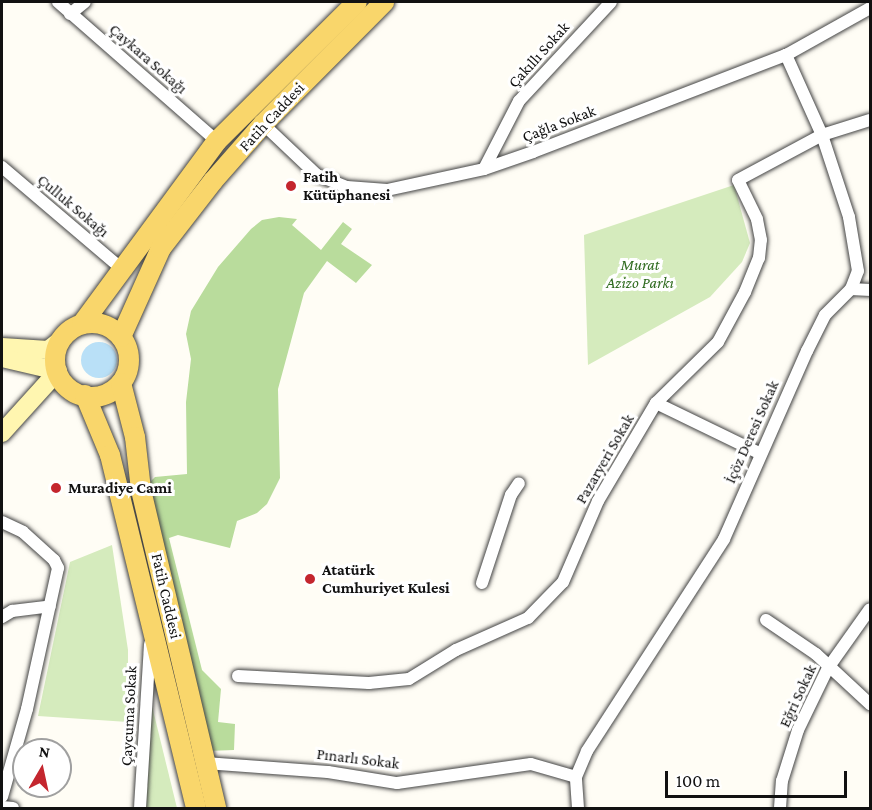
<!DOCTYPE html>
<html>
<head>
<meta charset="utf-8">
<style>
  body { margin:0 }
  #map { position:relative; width:872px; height:810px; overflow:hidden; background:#fffdf5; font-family:"Crimson Pro",serif }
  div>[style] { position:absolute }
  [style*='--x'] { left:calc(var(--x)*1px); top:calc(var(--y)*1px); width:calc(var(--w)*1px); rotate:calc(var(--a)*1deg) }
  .green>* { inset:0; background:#d5ebbd }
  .forest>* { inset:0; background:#b9dc9c }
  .water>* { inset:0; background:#b9e0f7 }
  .round { border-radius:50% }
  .roads { filter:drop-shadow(0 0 2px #444) drop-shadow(0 0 2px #444) }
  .street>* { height:12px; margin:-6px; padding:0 6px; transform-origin:6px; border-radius:6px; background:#fff }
  .secondary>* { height:18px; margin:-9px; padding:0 9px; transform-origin:9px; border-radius:9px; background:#fff6b0 }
  .primary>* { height:20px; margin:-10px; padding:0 10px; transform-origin:10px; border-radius:10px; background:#f9d66b }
  .primary>.ring { margin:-10px; padding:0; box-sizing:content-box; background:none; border:20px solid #f9d66b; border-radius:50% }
  .dots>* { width:16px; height:16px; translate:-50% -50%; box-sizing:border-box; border:3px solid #fff; border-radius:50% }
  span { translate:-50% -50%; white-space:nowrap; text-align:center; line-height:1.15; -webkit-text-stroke:6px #fff; paint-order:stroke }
  .street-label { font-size:16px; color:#111 }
  .poi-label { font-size:16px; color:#111; font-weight:700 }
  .left { translate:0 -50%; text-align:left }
  .park-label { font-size:16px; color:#2f6b1f; font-style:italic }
  .frame { position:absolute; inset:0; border:3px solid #111; pointer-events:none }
  .north { position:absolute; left:12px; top:738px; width:60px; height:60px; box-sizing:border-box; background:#fff; border:2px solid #a0a0a0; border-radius:50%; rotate:9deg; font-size:16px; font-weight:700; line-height:24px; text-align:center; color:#111 }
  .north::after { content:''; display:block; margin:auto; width:21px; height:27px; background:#c4262e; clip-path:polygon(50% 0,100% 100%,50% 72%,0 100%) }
  .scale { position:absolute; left:665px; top:771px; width:182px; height:27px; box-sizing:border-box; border:3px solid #111; border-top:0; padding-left:8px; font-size:18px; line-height:21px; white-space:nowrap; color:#111; -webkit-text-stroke:4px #fff; paint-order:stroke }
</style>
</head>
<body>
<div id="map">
  <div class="green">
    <i style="clip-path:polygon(734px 185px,750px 243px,742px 262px,710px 297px,588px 365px,584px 235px)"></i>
    <i style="clip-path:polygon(112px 545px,128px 650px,128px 722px,38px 716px,70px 562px)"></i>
    <i style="clip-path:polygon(152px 706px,177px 808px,146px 808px)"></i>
  </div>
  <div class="forest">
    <i style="clip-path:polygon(279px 217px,297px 219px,292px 225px,321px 250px,343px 222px,352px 229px,341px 244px,372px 265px,356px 283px,327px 261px,304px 293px,278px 389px,280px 478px,267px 504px,257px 513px,237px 521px,230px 548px,178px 535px,169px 538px,202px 670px,221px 689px,218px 722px,235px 724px,234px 750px,207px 751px,148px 484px,155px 477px,187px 474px,186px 402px,191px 359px,186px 334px,191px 311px,218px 267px,251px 229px,262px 220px)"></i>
  </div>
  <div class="water">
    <i class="round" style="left:81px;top:342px;width:36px;height:36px"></i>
  </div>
  <div class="roads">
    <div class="street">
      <i style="--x:58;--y:2;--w:211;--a:41.2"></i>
      <i style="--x:70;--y:14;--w:19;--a:-39"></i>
      <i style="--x:263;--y:124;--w:74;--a:43.4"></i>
      <i style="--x:317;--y:175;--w:32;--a:22"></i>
      <i style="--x:347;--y:187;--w:40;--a:4.3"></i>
      <i style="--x:387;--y:190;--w:99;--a:-12.2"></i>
      <i style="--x:484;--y:169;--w:52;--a:-19.1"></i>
      <i style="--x:533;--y:152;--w:271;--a:-21"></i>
      <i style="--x:786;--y:55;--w:96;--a:-29.2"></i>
      <i style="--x:2;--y:167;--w:159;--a:40.4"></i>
      <i style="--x:484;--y:169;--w:76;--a:-62.8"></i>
      <i style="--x:519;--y:101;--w:135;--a:-47.1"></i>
      <i style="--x:851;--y:289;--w:19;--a:3"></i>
      <i style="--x:656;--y:403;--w:114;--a:25.9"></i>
      <i style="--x:2;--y:522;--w:23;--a:25"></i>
      <i style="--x:23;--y:532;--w:42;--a:42.1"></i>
      <i style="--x:54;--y:560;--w:9;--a:63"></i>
      <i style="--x:58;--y:568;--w:144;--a:102.4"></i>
      <i style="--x:27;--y:709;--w:91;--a:105.9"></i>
      <i style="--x:482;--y:583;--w:93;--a:-71.8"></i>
      <i style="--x:511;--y:495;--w:14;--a:-56"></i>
      <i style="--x:2;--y:617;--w:12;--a:-31"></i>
      <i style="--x:12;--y:611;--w:38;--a:-7"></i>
      <i style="--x:766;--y:620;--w:60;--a:34.2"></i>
      <i style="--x:816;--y:654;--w:74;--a:42.8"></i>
      <i style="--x:238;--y:676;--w:131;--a:3.1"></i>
      <i style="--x:369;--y:683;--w:40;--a:-5.7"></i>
      <i style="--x:409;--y:679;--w:55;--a:-31.7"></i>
      <i style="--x:456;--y:650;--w:79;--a:-24"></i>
      <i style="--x:528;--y:618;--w:50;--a:-45.8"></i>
      <i style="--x:563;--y:582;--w:88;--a:-66.6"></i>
      <i style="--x:598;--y:501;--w:114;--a:-59.4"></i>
      <i style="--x:656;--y:403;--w:87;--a:-44.5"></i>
      <i style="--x:718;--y:342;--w:57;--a:-61.6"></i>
      <i style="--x:745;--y:292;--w:37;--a:-68"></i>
      <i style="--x:759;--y:258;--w:18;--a:-84"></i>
      <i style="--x:761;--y:240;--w:21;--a:-101"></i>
      <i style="--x:757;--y:219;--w:43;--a:-116"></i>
      <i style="--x:738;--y:180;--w:95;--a:-28.2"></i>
      <i style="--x:822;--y:135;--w:50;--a:-17.4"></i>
      <i style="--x:205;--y:763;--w:123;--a:4.2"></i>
      <i style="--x:328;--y:772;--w:70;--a:9.1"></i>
      <i style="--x:397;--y:783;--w:135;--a:-8.1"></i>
      <i style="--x:531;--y:764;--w:47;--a:16.1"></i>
      <i style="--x:2;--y:807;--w:11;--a:5"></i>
      <i style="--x:140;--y:808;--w:164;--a:-86.5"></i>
      <i style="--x:578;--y:808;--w:31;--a:-94"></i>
      <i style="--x:576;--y:777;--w:28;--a:-67"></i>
      <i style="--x:587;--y:751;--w:252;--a:-57.1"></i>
      <i style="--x:724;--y:539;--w:206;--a:-66.2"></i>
      <i style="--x:807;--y:351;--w:40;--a:-63.4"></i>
      <i style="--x:825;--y:315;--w:37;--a:-45"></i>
      <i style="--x:851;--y:289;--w:19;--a:-69"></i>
      <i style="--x:858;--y:271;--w:55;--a:-99.5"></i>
      <i style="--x:849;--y:217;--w:86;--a:-108.2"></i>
      <i style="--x:822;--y:135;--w:88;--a:-114.2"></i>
      <i style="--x:780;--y:808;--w:27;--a:-86"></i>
      <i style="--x:782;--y:781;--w:53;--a:-72.6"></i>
      <i style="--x:798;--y:730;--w:69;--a:-64.2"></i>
      <i style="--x:828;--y:668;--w:72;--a:-54.6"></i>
    </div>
    <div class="secondary">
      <i style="--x:2;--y:347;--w:46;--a:3.7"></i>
      <i style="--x:48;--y:350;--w:18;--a:-38"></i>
      <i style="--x:2;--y:358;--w:57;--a:13.1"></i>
      <i style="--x:58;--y:371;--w:84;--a:132.1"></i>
    </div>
    <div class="primary">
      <i class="ring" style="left:55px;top:323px;width:54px;height:54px"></i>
      <i style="--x:82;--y:324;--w:227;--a:-53.6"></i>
      <i style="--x:217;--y:141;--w:197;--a:-44.8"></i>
      <i style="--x:121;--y:337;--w:98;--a:-65.8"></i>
      <i style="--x:161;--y:248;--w:85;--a:-52.2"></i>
      <i style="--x:213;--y:181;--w:76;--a:-48.7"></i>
      <i style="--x:263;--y:124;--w:172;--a:-45.2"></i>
      <i style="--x:121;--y:383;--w:56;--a:75.5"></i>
      <i style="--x:135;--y:437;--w:53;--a:83.5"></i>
      <i style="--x:141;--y:490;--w:327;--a:76.7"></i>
      <i style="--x:85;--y:395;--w:65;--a:67.4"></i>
      <i style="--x:110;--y:455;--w:363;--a:76.3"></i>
    </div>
  </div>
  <div class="dots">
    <i style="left:291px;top:186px;background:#c4262e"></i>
    <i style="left:56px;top:488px;background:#c4262e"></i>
    <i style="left:310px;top:579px;background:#c4262e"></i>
  </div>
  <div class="street-label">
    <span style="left:539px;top:55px;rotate:-48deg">Çakıllı Sokak</span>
    <span style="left:148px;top:59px;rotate:41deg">Çaykara Sokağı</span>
    <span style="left:272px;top:117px;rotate:-47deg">Fatih Caddesi</span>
    <span style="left:559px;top:124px;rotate:-21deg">Çağla Sokak</span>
    <span style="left:73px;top:206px;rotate:40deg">Çulluk Sokağı</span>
    <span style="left:752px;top:432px;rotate:-66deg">İçöz Deresi Sokak</span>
    <span style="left:605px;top:459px;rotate:-60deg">Pazaryeri Sokak</span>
    <span style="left:166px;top:596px;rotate:77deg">Fatih Caddesi</span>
    <span style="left:798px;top:696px;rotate:-65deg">Eğri Sokak</span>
    <span style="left:129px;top:716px;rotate:-87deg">Çaycuma Sokak</span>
    <span style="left:358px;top:759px;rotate:7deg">Pınarlı Sokak</span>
  </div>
  <div class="poi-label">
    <span class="left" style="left:303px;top:186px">Fatih<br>Kütüphanesi</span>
    <span class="left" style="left:68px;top:488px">Muradiye Cami</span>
    <span class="left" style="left:322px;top:579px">Atatürk<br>Cumhuriyet Kulesi</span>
  </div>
  <div class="park-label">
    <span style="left:640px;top:274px">Murat<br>Azizo Parkı</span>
  </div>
  <div class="frame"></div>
  <div class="north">N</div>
  <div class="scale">100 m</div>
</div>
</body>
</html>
